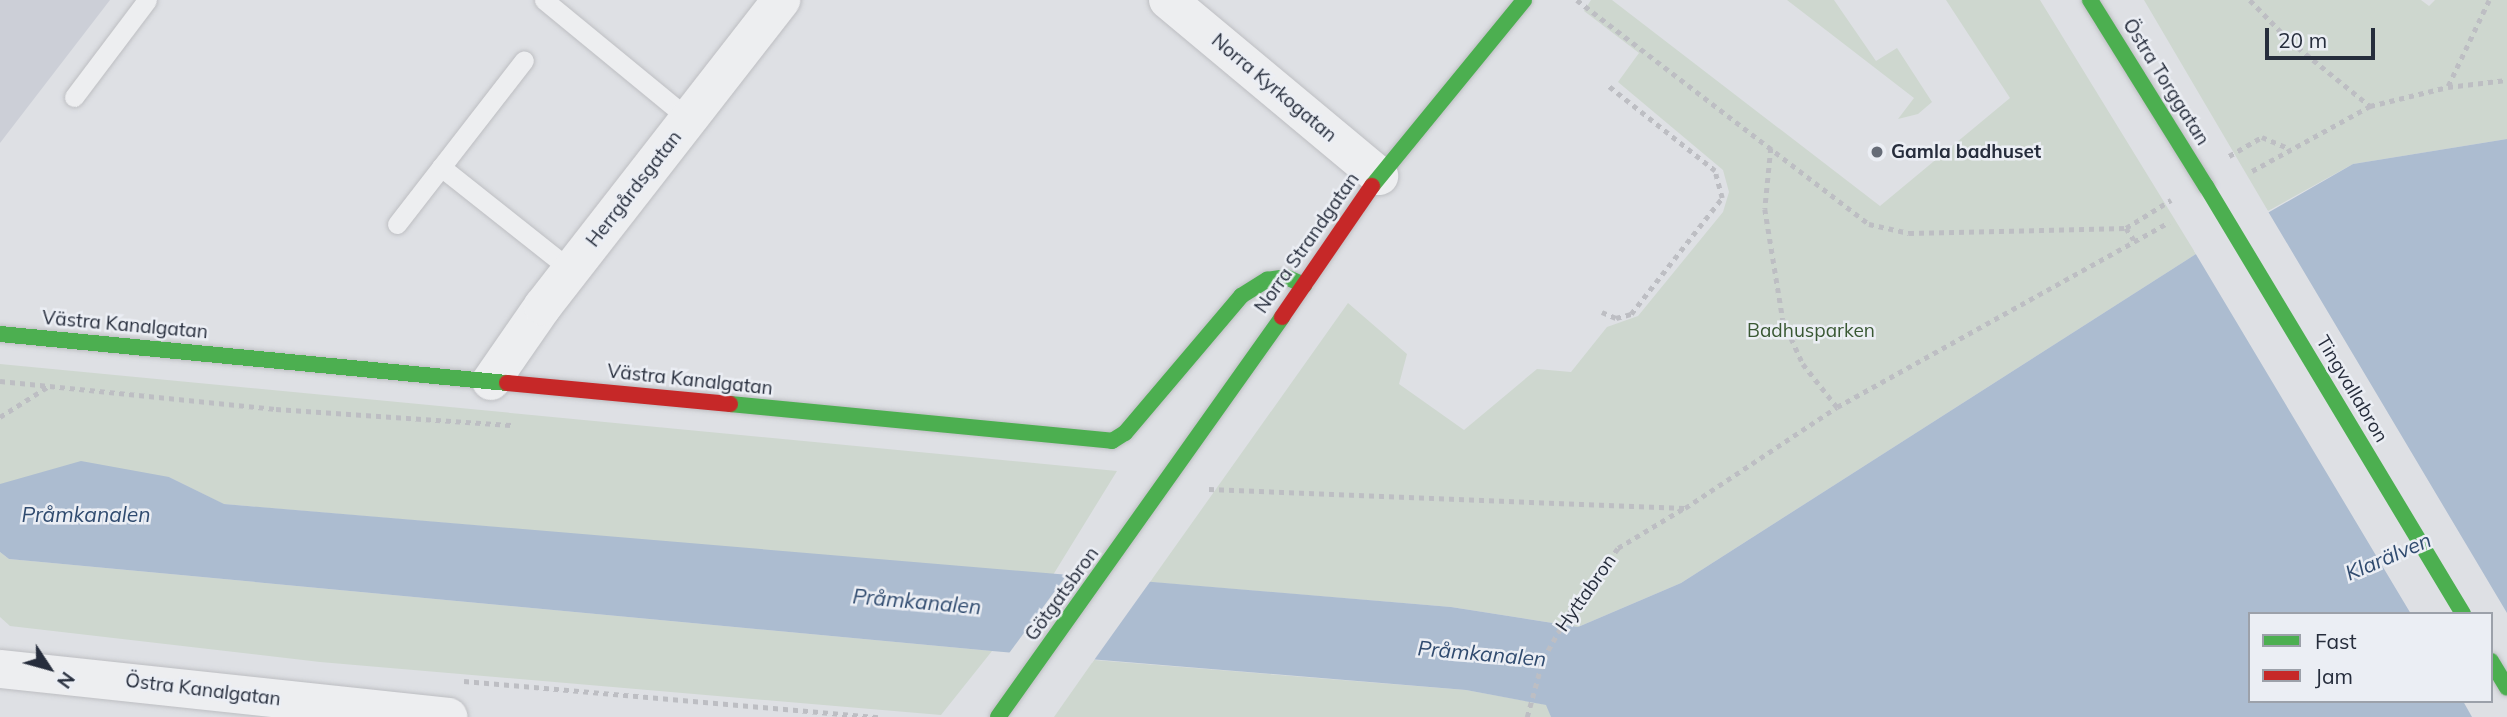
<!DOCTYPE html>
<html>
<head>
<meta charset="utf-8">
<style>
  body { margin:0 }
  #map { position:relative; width:2507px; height:717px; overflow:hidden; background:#dee0e4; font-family:Mulish,sans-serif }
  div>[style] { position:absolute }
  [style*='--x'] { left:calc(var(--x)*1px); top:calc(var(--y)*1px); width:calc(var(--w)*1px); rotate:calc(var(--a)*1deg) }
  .built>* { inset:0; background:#cccfd7 }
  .green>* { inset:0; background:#ced7cf }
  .water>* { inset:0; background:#acbcd0 }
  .pier>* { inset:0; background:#dee0e4 }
  .path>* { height:4.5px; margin-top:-2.25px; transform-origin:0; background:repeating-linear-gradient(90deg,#bdbec3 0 5px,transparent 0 10px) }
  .roads { filter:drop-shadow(0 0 2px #bdbec2) drop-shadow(0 0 2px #bdbec2) }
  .lane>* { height:19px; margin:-9.5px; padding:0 9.5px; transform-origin:9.5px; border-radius:9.5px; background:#edeef0 }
  .street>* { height:38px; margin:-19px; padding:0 19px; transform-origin:19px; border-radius:19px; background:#edeef0 }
  .fast>* { height:16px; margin:-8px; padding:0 8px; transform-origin:8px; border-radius:8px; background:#4caf50 }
  .jam>* { height:16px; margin:-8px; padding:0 8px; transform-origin:8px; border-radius:8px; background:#c62828 }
  .fast-bridge>* { height:16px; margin:-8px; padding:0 8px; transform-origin:8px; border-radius:8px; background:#4caf50 }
  .dots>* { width:19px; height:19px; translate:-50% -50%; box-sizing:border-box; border:4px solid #ebeef4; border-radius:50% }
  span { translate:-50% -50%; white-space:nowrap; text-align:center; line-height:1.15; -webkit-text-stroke:5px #ebeef4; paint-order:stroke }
  .street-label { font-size:19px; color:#262d3c }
  .poi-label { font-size:19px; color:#262d3c; font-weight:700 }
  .left { translate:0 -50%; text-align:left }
  .park-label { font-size:19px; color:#395833 }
  .water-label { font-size:21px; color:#304b6f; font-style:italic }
  .legend { position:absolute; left:2248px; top:612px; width:245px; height:91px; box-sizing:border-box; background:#ebeef4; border:2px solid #9ca1aa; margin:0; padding:9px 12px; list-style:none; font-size:21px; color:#262d3c }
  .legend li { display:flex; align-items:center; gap:14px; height:35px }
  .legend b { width:35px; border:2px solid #9ca1aa }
  .north { position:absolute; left:14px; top:633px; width:70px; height:70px; -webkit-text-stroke:5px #ebeef4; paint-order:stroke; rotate:126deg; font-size:19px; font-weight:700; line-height:28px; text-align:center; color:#262d3c }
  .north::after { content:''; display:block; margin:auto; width:24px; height:32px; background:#262d3c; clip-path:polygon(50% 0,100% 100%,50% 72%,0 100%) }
  .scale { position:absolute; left:2265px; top:28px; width:110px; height:32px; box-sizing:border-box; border:4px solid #262d3c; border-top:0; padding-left:9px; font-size:21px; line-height:24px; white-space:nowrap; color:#262d3c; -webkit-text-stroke:5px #ebeef4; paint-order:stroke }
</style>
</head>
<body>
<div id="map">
  <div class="built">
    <i style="clip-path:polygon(0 0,110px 0,0 143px)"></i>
  </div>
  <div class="green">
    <i style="clip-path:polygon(1591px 0,1612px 0,1880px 206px,2010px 98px,1946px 0,2040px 0,2196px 254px,1681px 583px,1578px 627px,1451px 607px,1150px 582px,1348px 303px,1407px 354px,1399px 384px,1464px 430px,1537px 369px,1571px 372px,1607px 327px,1638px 316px,1723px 212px,1729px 192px,1723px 170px,1618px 82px,1639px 53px,1584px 11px)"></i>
    <i style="clip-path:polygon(1787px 0,1834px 0,1876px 61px,1897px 48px,1932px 102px,1918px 114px,1898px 119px,1914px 98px)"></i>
    <i style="clip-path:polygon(2144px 0,2421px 0,2429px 6px,2435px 0,2507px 0,2507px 139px,2353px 164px,2268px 211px)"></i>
    <i style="clip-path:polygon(0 364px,1117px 471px,1053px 575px,223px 504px,169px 477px,0 484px)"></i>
    <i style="clip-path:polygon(0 552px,9px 559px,992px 651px,941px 715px,320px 662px,10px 626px,0 617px)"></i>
    <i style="clip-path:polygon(1094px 660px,1466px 690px,1547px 705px,1551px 717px,1054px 717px)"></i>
  </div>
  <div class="water">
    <i style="clip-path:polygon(evenodd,2507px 139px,2507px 717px,1551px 717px,1546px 705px,1466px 690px,992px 651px,9px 559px,0 552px,0 484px,81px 461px,169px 477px,224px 504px,1451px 607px,1578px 627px,1681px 583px,2196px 254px,2353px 164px,2507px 139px,2250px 614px,2491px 614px,2491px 701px,2250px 701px,2250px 614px)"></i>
  </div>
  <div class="pier">
    <i style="clip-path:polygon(2266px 208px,2507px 613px,2507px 717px,2472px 717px,2463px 701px,2491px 701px,2491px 614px,2411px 614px,2194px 251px)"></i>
    <i style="clip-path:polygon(1069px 572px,1152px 579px,1092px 663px,1007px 656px)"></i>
  </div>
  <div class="path">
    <i style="--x:1577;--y:0;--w:368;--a:37.5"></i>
    <i style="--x:1869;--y:224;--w:41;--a:12.7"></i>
    <i style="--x:1909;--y:233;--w:217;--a:-1.3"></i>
    <i style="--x:2126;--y:228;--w:14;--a:56"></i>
    <i style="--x:2250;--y:0;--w:57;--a:45.7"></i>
    <i style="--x:2290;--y:41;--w:103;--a:39.1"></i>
    <i style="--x:2448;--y:86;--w:95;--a:-64.5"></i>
    <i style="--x:1771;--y:148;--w:61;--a:95.6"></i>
    <i style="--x:1765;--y:209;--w:112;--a:80.8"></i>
    <i style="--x:1783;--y:320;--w:48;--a:65.6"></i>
    <i style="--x:1803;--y:364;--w:55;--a:51.7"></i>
    <i style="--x:2229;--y:156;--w:38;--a:-30"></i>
    <i style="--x:2262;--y:137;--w:30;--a:23"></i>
    <i style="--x:2252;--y:171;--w:135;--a:-28.8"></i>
    <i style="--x:2370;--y:106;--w:80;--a:-13.7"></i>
    <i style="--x:2448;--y:87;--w:59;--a:-6.8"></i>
    <i style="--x:2126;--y:228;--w:53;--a:-31.9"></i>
    <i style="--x:1602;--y:312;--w:15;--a:23"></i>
    <i style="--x:1616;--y:318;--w:16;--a:-15"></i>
    <i style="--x:1631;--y:314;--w:147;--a:-51.9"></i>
    <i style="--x:1722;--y:198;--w:28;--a:-105"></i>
    <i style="--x:1715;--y:171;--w:137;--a:-141.5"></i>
    <i style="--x:0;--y:381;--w:277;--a:5.8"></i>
    <i style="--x:276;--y:409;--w:236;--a:3.9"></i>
    <i style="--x:0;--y:417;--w:58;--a:-32.3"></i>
    <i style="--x:1209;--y:489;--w:476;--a:2.3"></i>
    <i style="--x:1685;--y:508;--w:182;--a:-33.6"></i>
    <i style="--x:1837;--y:407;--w:380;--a:-29.1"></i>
    <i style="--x:464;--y:681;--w:416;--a:5"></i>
    <i style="--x:1527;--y:717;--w:60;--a:-74.6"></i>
    <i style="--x:1543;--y:659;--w:59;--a:-60.4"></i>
    <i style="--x:1572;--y:608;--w:76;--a:-52.5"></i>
    <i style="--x:1618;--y:548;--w:77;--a:-31.2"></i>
  </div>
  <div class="roads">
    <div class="lane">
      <i style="--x:544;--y:0;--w:188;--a:39.4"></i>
      <i style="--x:74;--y:97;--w:121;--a:-53"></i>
      <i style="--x:441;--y:167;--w:166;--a:38.4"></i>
      <i style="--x:397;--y:224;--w:207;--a:-52.2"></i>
    </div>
    <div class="street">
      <i style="--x:1168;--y:0;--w:275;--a:39.8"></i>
      <i style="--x:491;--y:381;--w:91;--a:-55.3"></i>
      <i style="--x:543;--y:306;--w:388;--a:-52.1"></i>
      <i style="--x:0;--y:669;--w:451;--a:6.1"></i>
    </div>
    <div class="fast">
      <i style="--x:2090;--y:0;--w:219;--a:58.1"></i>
      <i style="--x:1372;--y:186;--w:240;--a:-50.7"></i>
      <i style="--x:0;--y:334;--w:509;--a:5.52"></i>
      <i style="--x:730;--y:404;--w:384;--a:5.5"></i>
      <i style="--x:1112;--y:441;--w:15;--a:-32"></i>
      <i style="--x:1125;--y:433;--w:180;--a:-49.7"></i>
      <i style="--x:1241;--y:296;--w:31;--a:-32"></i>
      <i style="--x:1267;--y:280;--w:19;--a:-9"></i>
      <i style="--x:1286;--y:277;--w:20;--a:24"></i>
      <i style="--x:2491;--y:661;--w:31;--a:59"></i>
      <i style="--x:998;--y:717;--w:491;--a:-54.6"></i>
    </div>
    <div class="jam">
      <i style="--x:1282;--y:317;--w:159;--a:-55.5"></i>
      <i style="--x:507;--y:383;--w:224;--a:5.4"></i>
    </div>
  </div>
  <div class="fast-bridge">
    <i style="--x:2206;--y:186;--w:499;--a:59"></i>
  </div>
  <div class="dots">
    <i style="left:1877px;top:152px;background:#666c77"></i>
  </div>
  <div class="street-label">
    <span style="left:2166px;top:82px;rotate:58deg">Östra Torggatan</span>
    <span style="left:1274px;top:88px;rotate:40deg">Norra Kyrkogatan</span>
    <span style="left:634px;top:189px;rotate:-52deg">Herrgårdsgatan</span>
    <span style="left:1307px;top:243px;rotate:-55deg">Norra Strandgatan</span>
    <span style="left:125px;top:325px;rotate:5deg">Västra Kanalgatan</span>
    <span style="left:690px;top:380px;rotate:6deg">Västra Kanalgatan</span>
    <span style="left:2352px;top:389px;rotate:59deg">Tingvallabron</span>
    <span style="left:1586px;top:593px;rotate:-55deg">Hyttabron</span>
    <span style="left:1062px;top:594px;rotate:-54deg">Götgatsbron</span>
    <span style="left:203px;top:690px;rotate:7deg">Östra Kanalgatan</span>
  </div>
  <div class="poi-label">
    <span class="left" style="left:1891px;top:152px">Gamla badhuset</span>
  </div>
  <div class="park-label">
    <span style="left:1811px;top:331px">Badhusparken</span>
  </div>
  <div class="water-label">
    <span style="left:86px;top:514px">Pråmkanalen</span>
    <span style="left:2388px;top:556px;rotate:-23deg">Klarälven</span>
    <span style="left:917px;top:601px;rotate:5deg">Pråmkanalen</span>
    <span style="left:1482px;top:653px;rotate:5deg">Pråmkanalen</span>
  </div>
  <ul class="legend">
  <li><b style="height:9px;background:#4caf50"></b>Fast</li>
  <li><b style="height:9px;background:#c62828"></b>Jam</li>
  </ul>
  <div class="north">N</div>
  <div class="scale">20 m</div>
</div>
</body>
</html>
